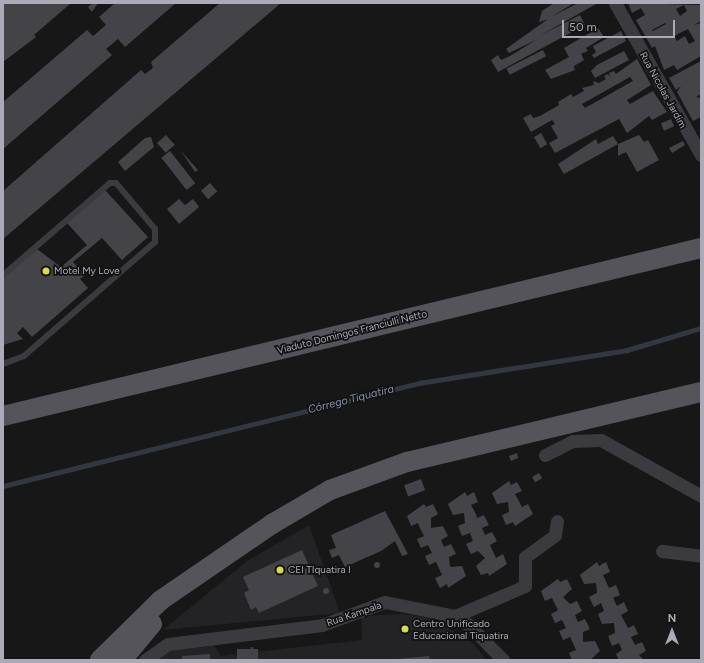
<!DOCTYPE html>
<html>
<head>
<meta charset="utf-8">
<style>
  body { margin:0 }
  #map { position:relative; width:704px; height:663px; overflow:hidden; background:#171718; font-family:Figtree,sans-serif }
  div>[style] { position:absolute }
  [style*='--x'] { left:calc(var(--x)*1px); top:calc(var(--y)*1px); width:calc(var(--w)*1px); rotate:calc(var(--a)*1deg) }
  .built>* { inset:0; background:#232325 }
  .stream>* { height:4.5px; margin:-2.25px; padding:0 2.25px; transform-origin:2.25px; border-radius:2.25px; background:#333741 }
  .building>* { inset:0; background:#444448; transform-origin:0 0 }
  .round { border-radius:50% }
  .path>* { height:2.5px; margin-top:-1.25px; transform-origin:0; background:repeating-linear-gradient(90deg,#404045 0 2px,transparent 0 5px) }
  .lane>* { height:6px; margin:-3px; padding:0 3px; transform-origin:3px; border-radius:3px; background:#3b3a3f }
  .street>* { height:13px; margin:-6.5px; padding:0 6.5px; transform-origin:6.5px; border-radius:6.5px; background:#3b3a3f }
  .primary>* { height:20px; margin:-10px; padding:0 10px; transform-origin:10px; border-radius:10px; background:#55545b }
  .dots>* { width:11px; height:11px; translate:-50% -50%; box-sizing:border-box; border:2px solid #121213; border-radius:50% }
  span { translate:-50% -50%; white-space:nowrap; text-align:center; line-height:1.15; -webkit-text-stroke:3.5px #121213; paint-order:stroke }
  .street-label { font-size:10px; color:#abaab6 }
  .poi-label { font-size:10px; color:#abaab6 }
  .left { translate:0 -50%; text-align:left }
  .water-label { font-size:11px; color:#868ead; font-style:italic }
  .frame { position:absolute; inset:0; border:4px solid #abaab6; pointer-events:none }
  .north { position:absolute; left:652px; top:611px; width:40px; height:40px; -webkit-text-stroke:3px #121213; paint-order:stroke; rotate:0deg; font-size:11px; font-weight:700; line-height:16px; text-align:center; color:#abaab6 }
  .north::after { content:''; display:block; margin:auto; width:14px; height:18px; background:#abaab6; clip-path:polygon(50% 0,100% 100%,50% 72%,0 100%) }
  .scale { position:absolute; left:562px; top:20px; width:113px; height:18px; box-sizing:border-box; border:2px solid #abaab6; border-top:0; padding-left:5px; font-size:12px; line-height:14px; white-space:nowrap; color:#abaab6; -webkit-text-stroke:3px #121213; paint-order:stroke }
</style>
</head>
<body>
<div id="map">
  <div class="built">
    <i style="clip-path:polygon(309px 525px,340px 613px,163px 630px,247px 561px)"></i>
    <i style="clip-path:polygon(402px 614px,431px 618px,474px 644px,486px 660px,155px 660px,165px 651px,214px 646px,221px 656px,362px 640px,361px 616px)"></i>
  </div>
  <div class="stream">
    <i style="--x:3;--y:486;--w:429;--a:-13.9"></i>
    <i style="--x:419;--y:383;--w:211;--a:-9"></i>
    <i style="--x:627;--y:350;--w:77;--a:-16.6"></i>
  </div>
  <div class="building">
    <i style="clip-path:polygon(3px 3px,71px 3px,34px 35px,36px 37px,3px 62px)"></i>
    <i style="clip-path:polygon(93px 3px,98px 3px,92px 12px,88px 7px)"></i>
    <i style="clip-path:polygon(115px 3px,176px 3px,125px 47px,118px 39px,106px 49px,112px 55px,3px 149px,3px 102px,87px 30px,93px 36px,106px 25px,99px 17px)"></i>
    <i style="clip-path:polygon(220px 3px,281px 3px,3px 239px,3px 191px,141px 70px,145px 74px,153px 68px,151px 62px)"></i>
    <i style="clip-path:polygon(554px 3px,574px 3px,551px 17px,578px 3px,598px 3px,539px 36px,580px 15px,585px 25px,498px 72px,491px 60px,498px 55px,501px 60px,510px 56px,536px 40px,509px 53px,506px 49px,548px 19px,539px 22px,542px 11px)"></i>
    <i style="clip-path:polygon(evenodd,628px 3px,701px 5px,701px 21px,694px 25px,701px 23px,701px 56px,677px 70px,674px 65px,664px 70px,655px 46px,652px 48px,636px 20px,645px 15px,641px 8px,632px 13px,628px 3px,684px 5px,687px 11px,680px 16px,676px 9px,684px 5px,628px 3px,665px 23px,666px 24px,653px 31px,652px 30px,665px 23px,628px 3px,688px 29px,695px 41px,689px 44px,685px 36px,677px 41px,674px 36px,688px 29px)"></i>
    <i style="clip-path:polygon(598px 28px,604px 37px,586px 48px,588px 51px,581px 54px,584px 60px,574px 66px,575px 70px,551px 79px,545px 70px,569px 57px,564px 48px)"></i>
    <i style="clip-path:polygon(621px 31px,626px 41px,594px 58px,592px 55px,596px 52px,593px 46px)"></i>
    <i style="left:543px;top:50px;width:7px;height:41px;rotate:63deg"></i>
    <i style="clip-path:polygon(624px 51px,629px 60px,595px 78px,591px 71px,597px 65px)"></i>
    <i style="clip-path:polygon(evenodd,637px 59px,651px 85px,627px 100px,630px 104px,653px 91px,667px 112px,652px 120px,649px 116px,627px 133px,619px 119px,555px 153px,549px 143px,558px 138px,551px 126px,555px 124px,552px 120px,531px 132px,523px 118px,531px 114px,533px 118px,540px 116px,559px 105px,558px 102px,571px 94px,573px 97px,584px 91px,582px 88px,594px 85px,593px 81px,599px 83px,606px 79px,604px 76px,608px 74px,610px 77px,609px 73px,614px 71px,616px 74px,637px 59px,630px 77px,633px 81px,585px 108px,582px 104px,630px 77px)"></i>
    <i style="clip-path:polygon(701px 61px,701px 94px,696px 97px,701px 98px,701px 117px,693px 121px,677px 92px,681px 86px,676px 90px,669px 78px)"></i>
    <i style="left:671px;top:119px;width:8px;height:11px;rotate:67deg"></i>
    <i style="left:541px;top:133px;width:13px;height:8px;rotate:61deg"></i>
    <i style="left:166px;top:135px;width:13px;height:12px;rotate:48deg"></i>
    <i style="clip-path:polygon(639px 135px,644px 142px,648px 140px,659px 160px,637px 172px,626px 152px,618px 156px,618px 144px,564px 174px,558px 164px,596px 139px,598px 144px,613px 136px,618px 144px)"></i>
    <i style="clip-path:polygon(151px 137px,154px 147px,125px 171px,118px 162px,145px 138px)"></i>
    <i style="clip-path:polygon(683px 141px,685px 145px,672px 153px,669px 148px)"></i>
    <i style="left:170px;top:151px;width:41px;height:11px;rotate:52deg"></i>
    <i style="clip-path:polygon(181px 151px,198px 170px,195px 172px)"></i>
    <i style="left:210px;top:183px;width:11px;height:12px;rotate:49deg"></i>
    <i style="clip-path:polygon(105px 190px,148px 237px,122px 260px,102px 238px,73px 262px,85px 275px,80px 279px,88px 288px,32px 337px,23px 327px,17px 333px,23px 339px,3px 345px,3px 278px,37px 249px,61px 267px,87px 245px,67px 223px)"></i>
    <i style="clip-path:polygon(179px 199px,185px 205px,193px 199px,199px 207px,179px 224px,167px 209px)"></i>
    <i style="clip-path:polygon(517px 453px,518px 458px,511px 461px,509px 456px)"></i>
    <i style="left:539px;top:473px;width:6px;height:8px;rotate:59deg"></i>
    <i style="left:421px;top:479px;width:12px;height:18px;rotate:70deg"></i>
    <i style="clip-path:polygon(509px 481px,511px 485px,517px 482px,522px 491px,515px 494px,522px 507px,528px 504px,533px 514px,515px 526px,513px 522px,506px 525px,502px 515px,509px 512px,508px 502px,497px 504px,492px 493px)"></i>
    <i style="clip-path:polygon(465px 492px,467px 496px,474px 492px,478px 502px,471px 505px,476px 514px,477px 518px,484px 515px,489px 525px,482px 528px,485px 535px,492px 532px,497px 541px,490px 545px,496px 558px,503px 554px,507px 564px,489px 576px,488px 573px,481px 575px,476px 566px,485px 558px,478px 551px,471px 554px,466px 544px,473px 541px,470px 533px,462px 536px,458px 526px,465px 523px,464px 513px,453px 515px,448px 504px)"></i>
    <i style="clip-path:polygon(424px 504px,426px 507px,433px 504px,438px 514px,431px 518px,431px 528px,443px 526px,448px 536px,441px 540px,444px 547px,451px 544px,456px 554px,449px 557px,450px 567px,462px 566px,466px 576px,448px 588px,447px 584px,440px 588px,435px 578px,442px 575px,436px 562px,429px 565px,425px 556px,432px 553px,428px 545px,421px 548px,417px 539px,424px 536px,419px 526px,418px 523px,411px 526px,407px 516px)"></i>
    <i style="clip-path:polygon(385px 511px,408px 554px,402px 556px,395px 541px,381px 551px,345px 567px,339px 555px,332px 558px,329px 550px,336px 548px,331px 535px)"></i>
    <i style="clip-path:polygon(302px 550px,318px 586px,259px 613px,256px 607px,251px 610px,244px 593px,249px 590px,243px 577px)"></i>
    <i class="round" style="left:374px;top:562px;width:6px;height:6px"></i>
    <i style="clip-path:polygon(597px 562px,599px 566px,606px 562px,610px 572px,603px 575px,609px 588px,616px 585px,620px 595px,613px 598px,617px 606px,624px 602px,628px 611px,621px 615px,628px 628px,634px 625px,638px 634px,631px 637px,635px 645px,642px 642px,646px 651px,639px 655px,644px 660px,619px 660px,616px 654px,622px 650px,619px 643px,612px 646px,608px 636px,615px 633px,614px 623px,602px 624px,598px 614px,604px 611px,601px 603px,594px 607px,589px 597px,597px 593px,596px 583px,584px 584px,580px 575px)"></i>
    <i style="clip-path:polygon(558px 579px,560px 582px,567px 579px,572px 589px,563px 597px,570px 604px,577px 601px,582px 611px,575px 615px,578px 622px,585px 619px,590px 629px,583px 632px,583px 642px,595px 641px,600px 651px,590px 660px,572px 660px,569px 653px,576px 650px,570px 637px,563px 640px,559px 631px,566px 628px,562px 620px,555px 623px,551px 614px,558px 610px,552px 598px,545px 601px,541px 591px)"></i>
    <i class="round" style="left:323px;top:588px;width:6px;height:6px"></i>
    <i style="left:258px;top:649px;width:10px;height:21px;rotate:90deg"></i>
    <i style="clip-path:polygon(210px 654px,210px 660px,182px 660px,182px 656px)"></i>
    <i style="clip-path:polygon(429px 656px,430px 660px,397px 660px,397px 659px)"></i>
  </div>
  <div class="path">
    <i style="--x:252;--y:647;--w:13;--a:86"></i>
  </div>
  <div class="lane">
    <i style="--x:3;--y:275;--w:141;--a:-40.7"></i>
    <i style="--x:110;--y:183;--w:6;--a:0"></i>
    <i style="--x:116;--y:183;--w:60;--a:49.7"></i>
    <i style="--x:155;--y:229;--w:13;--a:90"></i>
    <i style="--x:155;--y:242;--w:174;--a:139"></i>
    <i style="--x:24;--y:356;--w:22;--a:159"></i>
  </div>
  <div class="street">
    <i style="--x:615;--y:3;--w:175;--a:60.5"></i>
    <i style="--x:545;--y:455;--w:31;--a:-27"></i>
    <i style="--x:573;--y:441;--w:28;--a:-2"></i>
    <i style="--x:601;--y:440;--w:115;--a:29.2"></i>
    <i style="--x:662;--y:551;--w:39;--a:7"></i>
    <i style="--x:455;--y:616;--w:76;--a:-23.2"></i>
    <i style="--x:525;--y:586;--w:29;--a:-90"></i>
    <i style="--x:525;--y:557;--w:37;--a:-36"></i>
    <i style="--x:555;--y:535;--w:14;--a:-82"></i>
    <i style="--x:145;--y:660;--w:28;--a:-35"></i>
    <i style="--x:168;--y:644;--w:155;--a:-7"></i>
    <i style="--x:322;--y:625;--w:67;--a:-20.1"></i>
    <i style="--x:385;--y:602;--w:71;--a:11.3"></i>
    <i style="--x:455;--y:616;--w:17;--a:33"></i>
    <i style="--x:469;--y:625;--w:49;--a:45.8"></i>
  </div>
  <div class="primary">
    <i style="--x:3;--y:416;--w:718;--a:-13.53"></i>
    <i style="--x:100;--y:660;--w:86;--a:-44.5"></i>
    <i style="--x:161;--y:600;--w:135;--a:-34.4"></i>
    <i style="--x:272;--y:524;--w:67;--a:-30.4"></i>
    <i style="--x:330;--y:490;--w:82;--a:-20"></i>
    <i style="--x:407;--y:462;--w:302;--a:-13.4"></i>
    <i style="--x:122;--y:660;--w:47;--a:-50.2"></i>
  </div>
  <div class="dots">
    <i style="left:46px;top:271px;background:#dbda4c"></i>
    <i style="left:280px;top:570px;background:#dbda4c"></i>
    <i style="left:405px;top:629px;background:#dbda4c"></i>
  </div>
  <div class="street-label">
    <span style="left:663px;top:90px;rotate:61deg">Rua Nicolas Jardim</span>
    <span style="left:352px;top:332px;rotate:-14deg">Viaduto Domingos Franciulli Netto</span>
    <span style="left:354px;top:614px;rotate:-19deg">Rua Kampala</span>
  </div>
  <div class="poi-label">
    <span class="left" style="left:54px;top:271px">Motel My Love</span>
    <span class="left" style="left:288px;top:570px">CEI TIquatira I</span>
    <span class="left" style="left:413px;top:629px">Centro Unificado<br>Educacional Tiquatira</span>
  </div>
  <div class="water-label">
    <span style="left:351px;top:400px;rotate:-14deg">Córrego Tiquatira</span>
  </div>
  <div class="frame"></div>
  <div class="north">N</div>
  <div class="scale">50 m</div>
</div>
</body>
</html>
